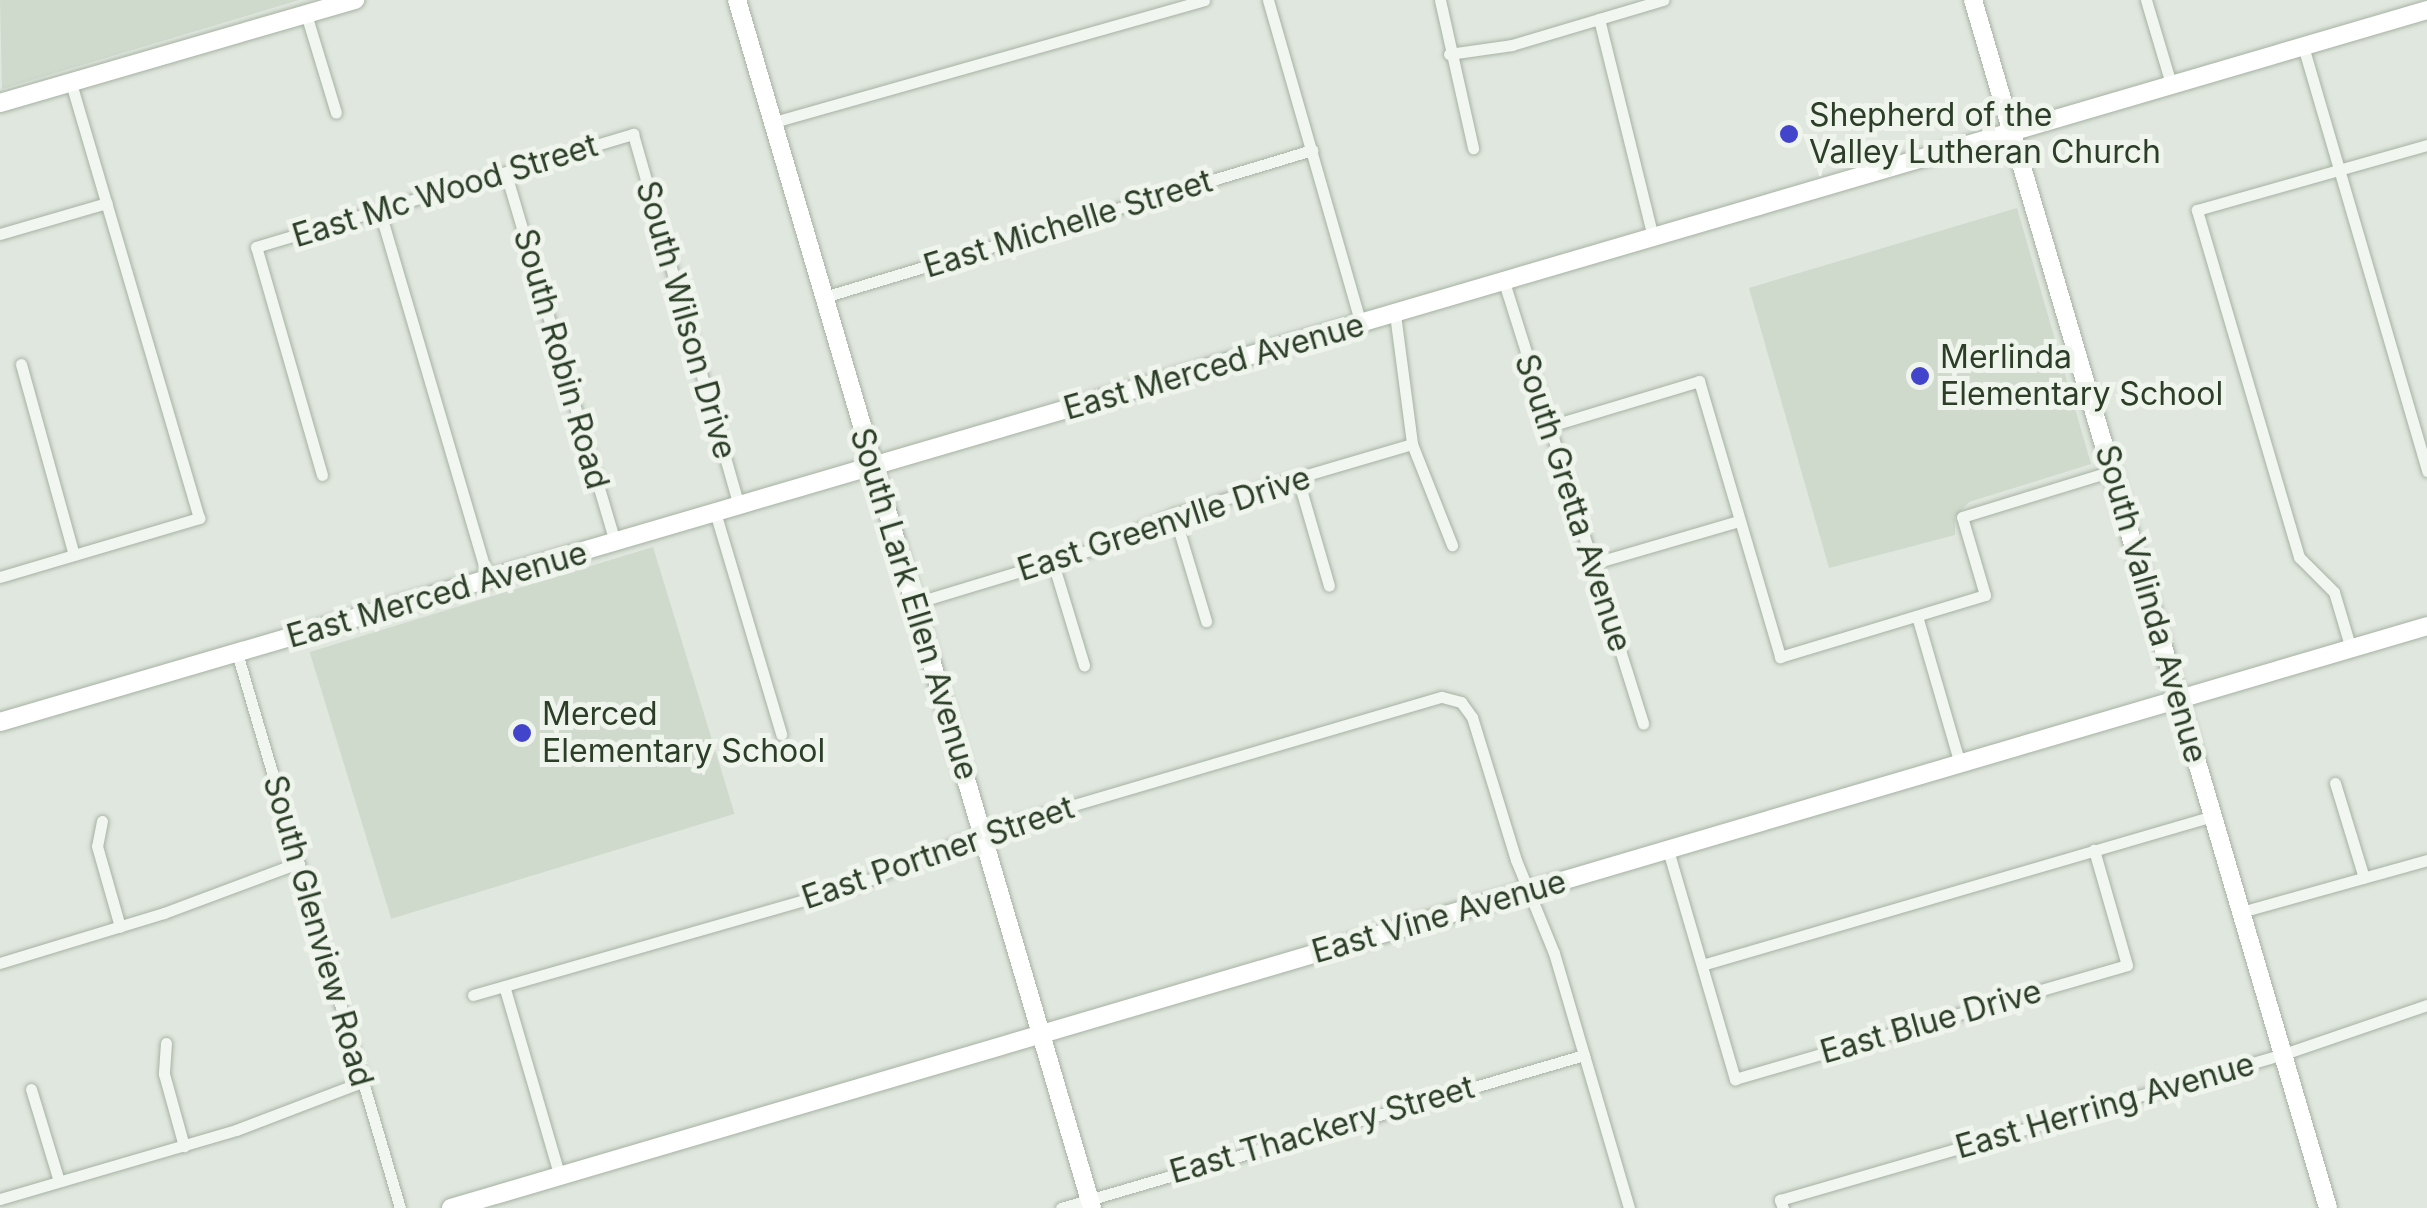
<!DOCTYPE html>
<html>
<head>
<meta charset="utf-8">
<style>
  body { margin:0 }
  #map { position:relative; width:2427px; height:1208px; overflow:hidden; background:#e0e7de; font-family:Inter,sans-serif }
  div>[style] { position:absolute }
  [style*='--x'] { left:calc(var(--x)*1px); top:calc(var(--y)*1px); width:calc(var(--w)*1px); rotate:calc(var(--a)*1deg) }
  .built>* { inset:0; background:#cfd9cc; transform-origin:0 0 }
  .roads { filter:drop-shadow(0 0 2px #a6b1a3) drop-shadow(0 0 2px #a6b1a3) }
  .street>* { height:11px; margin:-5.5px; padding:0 5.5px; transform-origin:5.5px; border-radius:5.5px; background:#f1f6f0 }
  .secondary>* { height:18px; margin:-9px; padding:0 9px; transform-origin:9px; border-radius:9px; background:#fff }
  .dots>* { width:28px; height:28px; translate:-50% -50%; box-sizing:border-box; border:5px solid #eff5ed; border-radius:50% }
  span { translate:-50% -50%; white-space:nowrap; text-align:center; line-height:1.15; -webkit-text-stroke:10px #eff5ed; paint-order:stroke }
  .poi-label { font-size:32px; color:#2c3e27 }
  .left { translate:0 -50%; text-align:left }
  .street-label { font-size:32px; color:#2c3e27 }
</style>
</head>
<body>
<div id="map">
  <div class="built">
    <i style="clip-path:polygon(0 0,299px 0,2px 89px)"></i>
    <i style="clip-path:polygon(2017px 208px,2091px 464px,1969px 502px,1955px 517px,1955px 535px,1829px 568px,1749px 288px)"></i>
    <i style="left:653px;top:547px;width:279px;height:359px;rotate:73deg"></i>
  </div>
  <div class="roads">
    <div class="street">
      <i style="--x:1268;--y:0;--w:337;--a:74"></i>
      <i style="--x:1440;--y:0;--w:152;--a:77.4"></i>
      <i style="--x:2146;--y:0;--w:88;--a:73.4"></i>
      <i style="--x:306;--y:14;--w:103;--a:73.1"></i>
      <i style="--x:1599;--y:19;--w:225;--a:76.1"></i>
      <i style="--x:2303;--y:46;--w:443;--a:73.7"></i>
      <i style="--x:1449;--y:54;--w:64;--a:-8.1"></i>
      <i style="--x:1512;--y:45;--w:158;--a:-16.6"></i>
      <i style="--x:774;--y:122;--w:447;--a:-15.8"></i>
      <i style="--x:506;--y:174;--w:385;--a:73.5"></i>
      <i style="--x:380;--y:212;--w:384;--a:73.6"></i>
      <i style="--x:0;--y:234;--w:111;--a:-16.2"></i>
      <i style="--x:1504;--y:282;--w:463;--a:72.5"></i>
      <i style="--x:824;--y:297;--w:510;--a:-16.76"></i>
      <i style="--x:1395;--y:314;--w:131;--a:82.5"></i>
      <i style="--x:1412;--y:444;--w:109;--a:68.4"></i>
      <i style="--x:21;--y:364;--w:198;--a:74.5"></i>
      <i style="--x:1547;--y:427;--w:159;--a:-16.8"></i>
      <i style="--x:1699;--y:381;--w:288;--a:73.6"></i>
      <i style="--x:1780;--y:657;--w:214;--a:-16.8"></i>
      <i style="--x:1985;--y:595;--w:81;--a:-106.4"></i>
      <i style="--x:1962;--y:517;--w:157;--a:-17"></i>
      <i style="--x:322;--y:475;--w:237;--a:-106.1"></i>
      <i style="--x:256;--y:247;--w:394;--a:-16.7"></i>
      <i style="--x:633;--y:134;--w:386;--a:74.1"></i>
      <i style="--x:1298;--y:479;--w:111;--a:73.8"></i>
      <i style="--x:715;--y:512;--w:232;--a:73.4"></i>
      <i style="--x:1174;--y:514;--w:112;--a:73.3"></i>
      <i style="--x:1053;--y:563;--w:107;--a:73.1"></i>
      <i style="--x:1595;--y:563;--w:150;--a:-16.3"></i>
      <i style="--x:0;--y:577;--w:208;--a:-16.5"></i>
      <i style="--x:199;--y:518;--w:454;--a:-106.4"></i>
      <i style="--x:915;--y:603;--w:183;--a:-16.8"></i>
      <i style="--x:1090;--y:550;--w:91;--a:-23.2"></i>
      <i style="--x:1174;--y:514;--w:248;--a:-16.4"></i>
      <i style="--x:1917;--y:616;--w:154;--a:73.8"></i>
      <i style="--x:2351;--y:649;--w:59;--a:-106.6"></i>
      <i style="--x:2334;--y:592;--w:49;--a:-135"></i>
      <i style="--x:2299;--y:557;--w:362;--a:-106.4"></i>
      <i style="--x:2197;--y:210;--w:239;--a:-15.8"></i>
      <i style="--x:237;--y:653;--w:578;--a:73.63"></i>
      <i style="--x:2335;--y:783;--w:99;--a:73"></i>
      <i style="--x:102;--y:821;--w:25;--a:101"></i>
      <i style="--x:97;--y:846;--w:84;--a:74.1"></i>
      <i style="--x:1668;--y:850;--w:239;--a:73.7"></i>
      <i style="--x:1735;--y:1079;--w:408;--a:-16.2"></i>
      <i style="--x:2127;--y:965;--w:120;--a:-106"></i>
      <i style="--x:2241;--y:912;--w:193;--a:-15.6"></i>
      <i style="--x:0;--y:963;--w:171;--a:-17"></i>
      <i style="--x:164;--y:913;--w:143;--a:-20.5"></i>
      <i style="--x:1702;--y:965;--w:532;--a:-16.26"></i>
      <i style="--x:505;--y:989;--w:196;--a:73.7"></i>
      <i style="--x:473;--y:995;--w:399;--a:-16"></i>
      <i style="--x:857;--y:885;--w:136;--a:-23"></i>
      <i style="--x:982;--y:832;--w:479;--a:-16.4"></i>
      <i style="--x:1442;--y:697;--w:20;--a:15"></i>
      <i style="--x:1461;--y:702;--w:19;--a:54"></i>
      <i style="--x:1472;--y:717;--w:150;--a:72.9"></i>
      <i style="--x:1516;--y:860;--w:100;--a:67.8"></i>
      <i style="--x:1554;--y:953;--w:266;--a:73.6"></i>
      <i style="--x:166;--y:1043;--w:31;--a:94"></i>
      <i style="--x:164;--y:1074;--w:75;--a:74.5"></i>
      <i style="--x:31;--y:1089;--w:96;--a:73.1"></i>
      <i style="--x:0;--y:1199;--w:246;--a:-16.3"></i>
      <i style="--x:236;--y:1130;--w:135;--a:-20.9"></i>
      <i style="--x:1061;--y:1208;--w:545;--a:-16.31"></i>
      <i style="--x:1783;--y:1208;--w:9;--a:-111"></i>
      <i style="--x:1780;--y:1200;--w:525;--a:-16.16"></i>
      <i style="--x:2284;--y:1054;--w:151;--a:-18.9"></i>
    </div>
    <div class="secondary">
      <i style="--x:737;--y:0;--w:1259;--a:73.62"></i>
      <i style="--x:1973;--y:0;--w:1259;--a:73.62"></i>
      <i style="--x:0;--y:103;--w:370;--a:-16.2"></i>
      <i style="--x:0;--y:722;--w:2529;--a:-16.35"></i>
      <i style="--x:451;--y:1208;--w:2060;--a:-16.41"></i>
    </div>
  </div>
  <div class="dots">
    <i style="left:1789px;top:134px;background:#4344cc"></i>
    <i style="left:1920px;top:376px;background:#4344cc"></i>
    <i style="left:522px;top:733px;background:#4344cc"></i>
  </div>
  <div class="poi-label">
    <span class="left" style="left:1809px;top:134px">Shepherd of the<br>Valley Lutheran Church</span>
    <span class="left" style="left:1940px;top:376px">Merlinda<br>Elementary School</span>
    <span class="left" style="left:542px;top:733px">Merced<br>Elementary School</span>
  </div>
  <div class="street-label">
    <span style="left:445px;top:191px;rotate:-17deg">East Mc Wood Street</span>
    <span style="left:1068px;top:224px;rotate:-17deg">East Michelle Street</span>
    <span style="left:686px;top:320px;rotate:74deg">South Wilson Drive</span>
    <span style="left:561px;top:359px;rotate:74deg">South Robin Road</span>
    <span style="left:1214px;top:367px;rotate:-16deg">East Merced Avenue</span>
    <span style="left:1573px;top:503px;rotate:72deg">South Gretta Avenue</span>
    <span style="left:1164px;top:524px;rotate:-18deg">East Greenvlle Drive</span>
    <span style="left:437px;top:595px;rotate:-16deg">East Merced Avenue</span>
    <span style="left:914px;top:604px;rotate:73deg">South Lark Ellen Avenue</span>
    <span style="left:2151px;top:604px;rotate:74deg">South Valinda Avenue</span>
    <span style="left:938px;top:853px;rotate:-19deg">East Portner Street</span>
    <span style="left:1439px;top:917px;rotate:-16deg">East Vine Avenue</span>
    <span style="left:318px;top:931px;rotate:74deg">South Glenview Road</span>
    <span style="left:1931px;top:1022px;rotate:-16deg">East Blue Drive</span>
    <span style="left:2105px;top:1106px;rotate:-16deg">East Herring Avenue</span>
    <span style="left:1322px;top:1130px;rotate:-16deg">East Thackery Street</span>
  </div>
</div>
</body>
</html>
